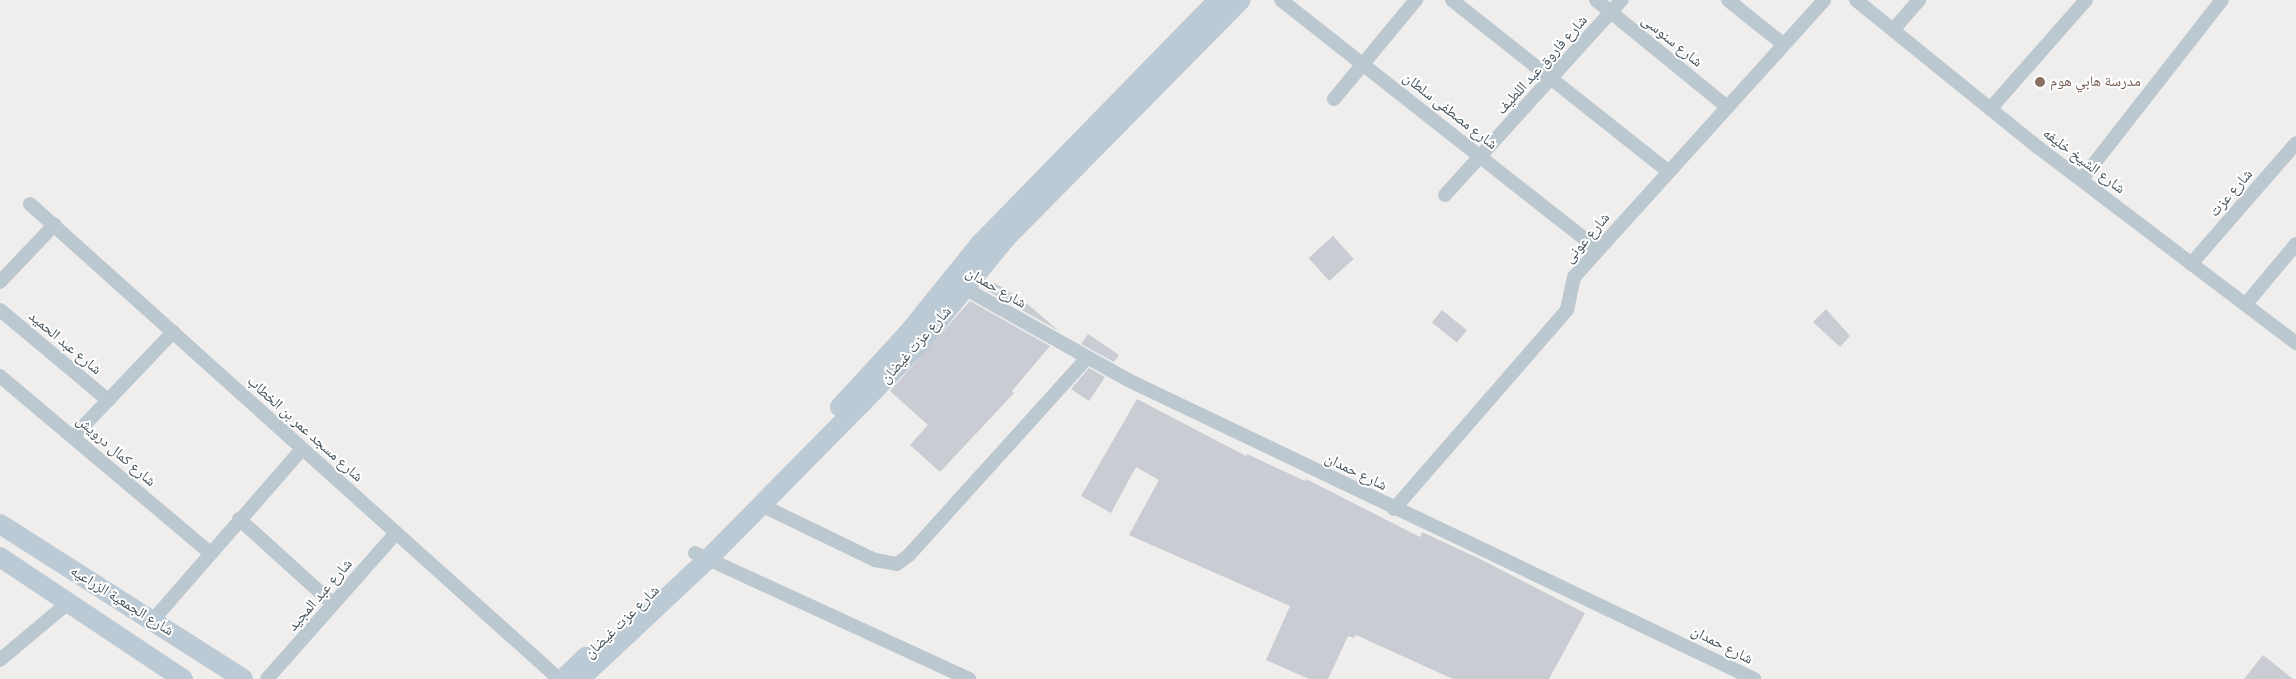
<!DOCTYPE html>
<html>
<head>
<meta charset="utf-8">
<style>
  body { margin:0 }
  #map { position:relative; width:2296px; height:679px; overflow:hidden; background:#f0eded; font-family:Signika,"Noto Naskh Arabic",sans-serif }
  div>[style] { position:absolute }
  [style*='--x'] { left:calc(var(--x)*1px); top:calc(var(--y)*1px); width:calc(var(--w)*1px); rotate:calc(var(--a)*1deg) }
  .building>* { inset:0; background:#c9ccd2; transform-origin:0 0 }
  .street>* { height:14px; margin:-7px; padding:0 7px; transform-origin:7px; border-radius:7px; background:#bcc8d0 }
  .secondary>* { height:20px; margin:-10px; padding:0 10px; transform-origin:10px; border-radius:10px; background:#bccad5 }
  .dots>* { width:14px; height:14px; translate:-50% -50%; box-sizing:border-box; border:2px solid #fff; border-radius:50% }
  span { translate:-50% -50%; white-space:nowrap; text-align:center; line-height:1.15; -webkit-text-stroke:4px #fff; paint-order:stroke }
  .street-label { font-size:15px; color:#44525b }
  .education-label { font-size:15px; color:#785e54 }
  .left { translate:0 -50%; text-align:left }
</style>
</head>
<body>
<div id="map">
  <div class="building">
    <i style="left:1333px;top:236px;width:31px;height:33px;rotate:48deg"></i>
    <i style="clip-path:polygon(995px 283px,1025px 302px,1059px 331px,981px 287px,984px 284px)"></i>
    <i style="clip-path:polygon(970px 301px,1050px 346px,1012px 391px,1014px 393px,940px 472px,910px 445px,928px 425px,890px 391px)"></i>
    <i style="clip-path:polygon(1826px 309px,1850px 336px,1840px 347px,1813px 322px)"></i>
    <i style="left:1442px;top:310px;width:32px;height:16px;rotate:39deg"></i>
    <i style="clip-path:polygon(1088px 334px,1119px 355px,1114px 362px,1081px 344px)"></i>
    <i style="clip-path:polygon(1089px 368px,1105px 377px,1089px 401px,1071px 389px)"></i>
    <i style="clip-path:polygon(1137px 399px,1246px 456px,1247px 454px,1305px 481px,1306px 479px,1420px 537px,1422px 532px,1480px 559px,1585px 613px,1549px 679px,1453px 679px,1356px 635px,1354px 638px,1348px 636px,1328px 679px,1309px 679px,1266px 660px,1290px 606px,1129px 535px,1159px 480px,1136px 467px,1111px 513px,1081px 496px)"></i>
    <i style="clip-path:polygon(2263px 655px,2293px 679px,2244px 679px)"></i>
  </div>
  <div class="street">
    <i style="--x:1281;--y:0;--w:402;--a:38.2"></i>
    <i style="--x:1452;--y:0;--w:275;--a:38.4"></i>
    <i style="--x:1596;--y:0;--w:169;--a:39.2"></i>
    <i style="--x:1728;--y:0;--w:70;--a:38.7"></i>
    <i style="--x:1856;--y:0;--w:235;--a:39"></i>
    <i style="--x:2039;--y:148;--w:323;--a:37.2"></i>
    <i style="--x:1893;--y:30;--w:40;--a:-49"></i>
    <i style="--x:1334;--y:99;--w:129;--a:-50.4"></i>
    <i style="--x:1990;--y:109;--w:145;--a:-48.6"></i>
    <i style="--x:2082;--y:179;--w:227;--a:-52"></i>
    <i style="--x:1445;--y:195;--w:263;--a:-47.8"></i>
    <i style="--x:30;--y:204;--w:711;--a:41.92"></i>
    <i style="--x:2191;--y:264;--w:160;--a:-49"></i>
    <i style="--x:0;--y:282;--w:79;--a:-46.5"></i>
    <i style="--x:957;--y:284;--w:196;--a:29.3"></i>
    <i style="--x:1128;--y:380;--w:694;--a:25.53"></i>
    <i style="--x:2246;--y:304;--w:78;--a:-50.2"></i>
    <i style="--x:0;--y:310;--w:141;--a:39.8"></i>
    <i style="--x:0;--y:376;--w:275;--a:40.1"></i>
    <i style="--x:74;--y:436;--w:144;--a:-46.4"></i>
    <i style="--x:761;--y:505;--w:127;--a:25.8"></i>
    <i style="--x:875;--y:560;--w:22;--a:10"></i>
    <i style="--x:897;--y:564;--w:15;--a:-37"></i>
    <i style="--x:909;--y:555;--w:266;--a:-47.9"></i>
    <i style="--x:1394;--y:509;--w:264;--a:-49"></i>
    <i style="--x:1567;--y:310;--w:34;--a:-78"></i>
    <i style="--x:1574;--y:277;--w:373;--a:-47.9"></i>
    <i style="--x:239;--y:519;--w:127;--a:42.1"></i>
    <i style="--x:695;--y:553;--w:302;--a:24.7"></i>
    <i style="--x:153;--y:620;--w:227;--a:-48.9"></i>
    <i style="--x:0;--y:660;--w:90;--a:-40"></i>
    <i style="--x:267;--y:679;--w:195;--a:-48.5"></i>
  </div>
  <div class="secondary">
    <i style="--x:840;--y:407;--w:102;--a:-47.4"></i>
    <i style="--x:909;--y:332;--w:113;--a:-51.1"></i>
    <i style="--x:980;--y:244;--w:341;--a:-45.7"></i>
    <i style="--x:0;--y:524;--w:288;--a:32.5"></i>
    <i style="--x:0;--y:557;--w:220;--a:33.7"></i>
    <i style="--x:563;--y:679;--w:32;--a:-44"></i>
    <i style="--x:580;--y:679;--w:175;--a:-43.2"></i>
    <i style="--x:708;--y:559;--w:218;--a:-45.4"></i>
    <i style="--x:861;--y:404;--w:85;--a:-46"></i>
    <i style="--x:920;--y:343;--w:136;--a:-50.7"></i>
    <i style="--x:1006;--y:238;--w:334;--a:-45.4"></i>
  </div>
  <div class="dots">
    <i style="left:2040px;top:82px;background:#8d6e63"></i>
  </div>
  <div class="street-label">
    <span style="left:1672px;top:41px;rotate:39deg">شارع سنوسى</span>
    <span style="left:1542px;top:65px;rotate:-48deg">شارع فاروق عبد اللطيف</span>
    <span style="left:1450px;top:111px;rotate:38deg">شارع مصطفى سلطان</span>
    <span style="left:2084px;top:161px;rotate:37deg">شارع الشيخ خليفه</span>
    <span style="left:2231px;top:193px;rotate:-49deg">شارع عزت</span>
    <span style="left:1587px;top:238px;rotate:-49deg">شارع عونى</span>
    <span style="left:996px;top:288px;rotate:30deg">شارع حمدان</span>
    <span style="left:65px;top:343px;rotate:40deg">شارع عبد الحميد</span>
    <span style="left:916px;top:345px;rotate:-48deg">شارع عزت غيضان</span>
    <span style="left:305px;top:429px;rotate:42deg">شارع مسجد عمر بن الخطاب</span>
    <span style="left:116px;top:451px;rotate:41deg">شارع كمال درويش</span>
    <span style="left:1356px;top:472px;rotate:26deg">شارع حمدان</span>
    <span style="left:320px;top:595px;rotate:-49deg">شارع عبد المجيد</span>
    <span style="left:122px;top:601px;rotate:32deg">شارع الجمعية الزراعيه</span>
    <span style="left:622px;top:622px;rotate:-44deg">شارع عزت غيضان</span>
    <span style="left:1722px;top:645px;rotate:27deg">شارع حمدان</span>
  </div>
  <div class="education-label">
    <span class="left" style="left:2050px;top:82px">مدرسة هابي هوم</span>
  </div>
</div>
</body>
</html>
